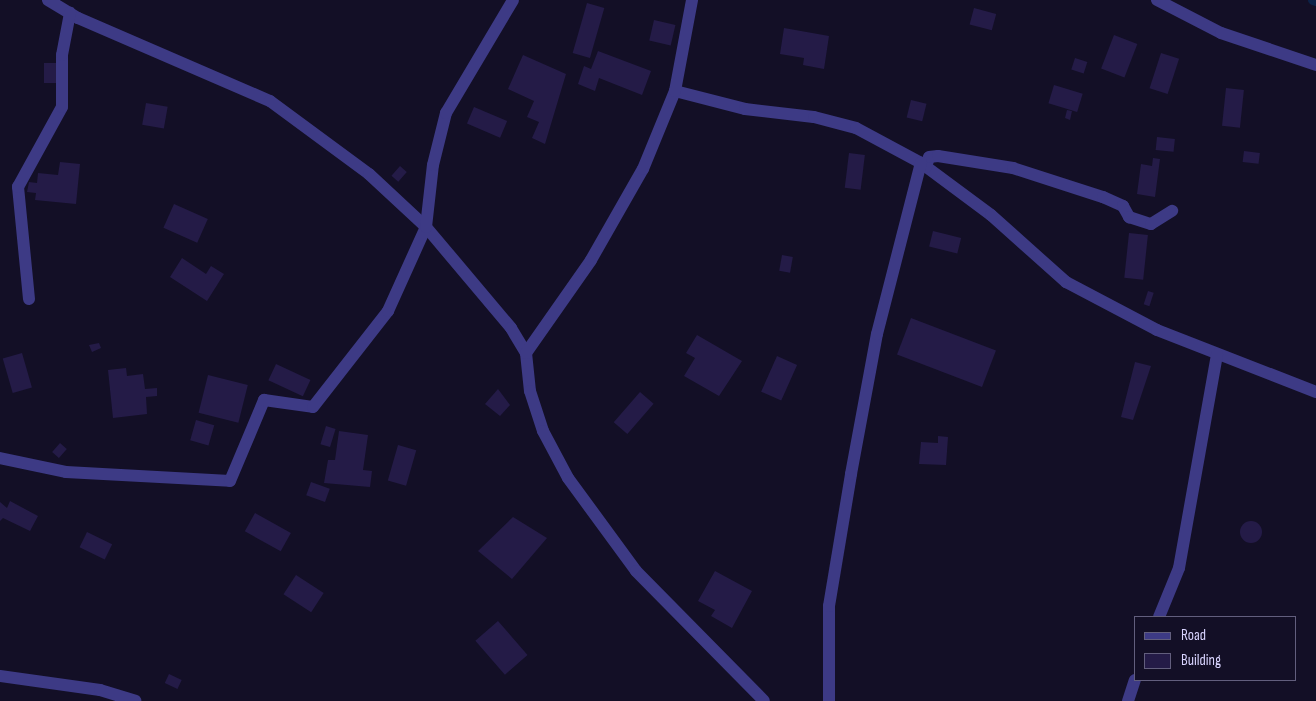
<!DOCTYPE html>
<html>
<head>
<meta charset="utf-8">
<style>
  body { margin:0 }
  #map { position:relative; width:1316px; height:701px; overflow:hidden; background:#130f26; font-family:"Sofia Sans Condensed",sans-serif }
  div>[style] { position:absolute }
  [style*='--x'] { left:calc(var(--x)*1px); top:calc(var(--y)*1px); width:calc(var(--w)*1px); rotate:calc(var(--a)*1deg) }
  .stream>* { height:10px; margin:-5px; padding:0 5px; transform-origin:5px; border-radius:5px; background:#0c2248 }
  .building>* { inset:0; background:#241b47; transform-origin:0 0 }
  .round { border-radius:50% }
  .minor>* { height:12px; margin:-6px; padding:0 6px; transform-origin:6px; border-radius:6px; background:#3d3a85 }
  span { translate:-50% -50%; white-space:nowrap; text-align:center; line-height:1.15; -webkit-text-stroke:4.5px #130f26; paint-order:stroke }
  .legend { position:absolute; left:1134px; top:616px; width:162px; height:65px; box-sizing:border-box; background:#130f26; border:1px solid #625e7d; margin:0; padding:6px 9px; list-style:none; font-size:15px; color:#d9d4ff }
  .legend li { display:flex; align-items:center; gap:10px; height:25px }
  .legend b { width:25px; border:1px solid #625e7d }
</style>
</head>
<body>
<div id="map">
  <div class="stream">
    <i style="--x:1313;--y:0;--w:3;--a:18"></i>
  </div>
  <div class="building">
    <i style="left:587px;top:3px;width:18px;height:52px;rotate:16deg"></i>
    <i style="left:974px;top:8px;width:23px;height:17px;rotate:15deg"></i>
    <i style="left:654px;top:20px;width:22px;height:21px;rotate:13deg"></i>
    <i style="clip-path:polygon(784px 28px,829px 36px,824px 69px,803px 65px,804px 58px,780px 54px)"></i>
    <i style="left:1114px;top:35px;width:25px;height:36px;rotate:21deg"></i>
    <i style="clip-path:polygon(598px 51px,651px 71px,642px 95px,599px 78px,595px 91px,578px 84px,584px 66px,591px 69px)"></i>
    <i style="left:1161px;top:53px;width:19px;height:37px;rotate:18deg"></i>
    <i style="clip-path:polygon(523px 55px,566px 74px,545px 144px,532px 138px,539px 122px,527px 117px,534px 101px,508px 89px)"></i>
    <i style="left:1075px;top:58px;width:13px;height:12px;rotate:18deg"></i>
    <i style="left:44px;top:63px;width:13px;height:20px"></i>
    <i style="left:1054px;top:85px;width:30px;height:19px;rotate:17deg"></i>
    <i style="left:1226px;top:88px;width:18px;height:38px;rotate:6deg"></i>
    <i style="left:911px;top:100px;width:16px;height:18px;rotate:14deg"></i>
    <i style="left:146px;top:103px;width:22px;height:22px;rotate:10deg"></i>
    <i style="left:474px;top:107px;width:36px;height:18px;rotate:23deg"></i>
    <i style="clip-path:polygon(1067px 110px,1072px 111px,1070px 120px,1065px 118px)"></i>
    <i style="left:1157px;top:137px;width:18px;height:13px;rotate:6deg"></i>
    <i style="left:1244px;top:151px;width:16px;height:11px;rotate:7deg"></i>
    <i style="left:849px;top:153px;width:16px;height:35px;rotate:7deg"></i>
    <i style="clip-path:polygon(1153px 158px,1160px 159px,1155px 197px,1137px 194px,1141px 164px,1152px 166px)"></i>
    <i style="clip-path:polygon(60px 162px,80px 164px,76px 204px,35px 200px,36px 193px,27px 192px,29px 182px,37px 183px,38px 173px,58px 175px)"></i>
    <i style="left:400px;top:166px;width:9px;height:13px;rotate:41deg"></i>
    <i style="left:174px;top:204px;width:37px;height:26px;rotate:24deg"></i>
    <i style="left:933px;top:231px;width:29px;height:16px;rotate:14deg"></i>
    <i style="left:1129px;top:233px;width:19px;height:45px;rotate:6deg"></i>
    <i style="left:782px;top:255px;width:11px;height:16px;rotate:10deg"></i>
    <i style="clip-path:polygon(182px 258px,206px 274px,211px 266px,224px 274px,207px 301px,170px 277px)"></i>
    <i style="left:1148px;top:291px;width:6px;height:14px;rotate:18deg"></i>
    <i style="left:911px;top:318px;width:91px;height:39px;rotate:21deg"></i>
    <i style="clip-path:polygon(697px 335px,742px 361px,719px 396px,684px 376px,695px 358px,686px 353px)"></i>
    <i style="clip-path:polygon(99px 343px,101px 348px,92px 352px,89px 345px)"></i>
    <i style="left:22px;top:353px;width:36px;height:20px;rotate:74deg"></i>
    <i style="left:777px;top:356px;width:22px;height:39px;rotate:24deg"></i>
    <i style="clip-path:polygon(1135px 362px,1151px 366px,1133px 420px,1121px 417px)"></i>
    <i style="left:276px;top:364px;width:38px;height:18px;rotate:25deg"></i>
    <i style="clip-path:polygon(126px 368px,127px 376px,143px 374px,145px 389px,157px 388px,157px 396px,146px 397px,147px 414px,113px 418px,108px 370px)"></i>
    <i style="left:208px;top:375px;width:41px;height:39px;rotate:14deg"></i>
    <i style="clip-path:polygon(498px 389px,510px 405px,500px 416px,485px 404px)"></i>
    <i style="left:640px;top:392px;width:18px;height:40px;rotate:41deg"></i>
    <i style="left:196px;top:420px;width:19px;height:21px;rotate:16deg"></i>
    <i style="left:326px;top:426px;width:10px;height:19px;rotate:17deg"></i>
    <i style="clip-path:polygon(339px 431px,368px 435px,363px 470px,372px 471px,370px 487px,324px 483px,328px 460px,335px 460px)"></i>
    <i style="clip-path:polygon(938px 436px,948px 437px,946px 465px,919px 464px,921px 442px,938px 443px)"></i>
    <i style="left:60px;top:443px;width:9px;height:12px;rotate:41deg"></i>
    <i style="left:398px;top:445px;width:19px;height:37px;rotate:16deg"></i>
    <i style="left:311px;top:482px;width:20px;height:14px;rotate:20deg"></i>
    <i style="clip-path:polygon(10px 501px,38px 516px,30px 531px,3px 518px,0 521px,0 502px,7px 508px)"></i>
    <i style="left:255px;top:513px;width:41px;height:21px;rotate:29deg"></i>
    <i style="clip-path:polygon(513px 517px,547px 538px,512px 579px,478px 551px)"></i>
    <i class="round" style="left:1240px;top:521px;width:22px;height:22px"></i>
    <i style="left:87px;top:532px;width:28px;height:17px;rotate:26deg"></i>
    <i style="clip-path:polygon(715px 571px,752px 591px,732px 628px,711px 616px,715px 610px,698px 601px)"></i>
    <i style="left:296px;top:575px;width:33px;height:23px;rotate:33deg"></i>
    <i style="left:498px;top:621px;width:45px;height:30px;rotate:49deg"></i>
    <i style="left:169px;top:674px;width:14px;height:10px;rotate:25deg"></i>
  </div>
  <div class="minor">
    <i style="--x:48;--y:0;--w:35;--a:31"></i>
    <i style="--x:78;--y:18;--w:209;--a:23.4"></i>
    <i style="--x:270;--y:101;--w:123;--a:36.4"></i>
    <i style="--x:369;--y:174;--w:78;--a:42.9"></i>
    <i style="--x:426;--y:227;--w:132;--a:49.9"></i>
    <i style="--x:511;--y:328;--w:29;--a:59"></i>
    <i style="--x:526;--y:353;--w:38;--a:84"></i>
    <i style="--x:530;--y:391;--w:42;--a:72"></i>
    <i style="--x:543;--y:431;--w:53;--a:62"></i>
    <i style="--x:568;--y:478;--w:115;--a:53.8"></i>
    <i style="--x:636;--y:571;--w:182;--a:45.4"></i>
    <i style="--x:1157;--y:0;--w:72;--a:27.3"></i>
    <i style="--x:1221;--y:33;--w:100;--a:18.6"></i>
    <i style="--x:675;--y:91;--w:72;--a:14.4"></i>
    <i style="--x:745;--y:109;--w:69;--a:6.6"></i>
    <i style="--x:814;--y:117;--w:43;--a:14.7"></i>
    <i style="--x:856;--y:128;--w:74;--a:28.3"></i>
    <i style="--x:921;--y:163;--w:87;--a:36.6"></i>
    <i style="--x:991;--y:215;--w:101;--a:41.8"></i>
    <i style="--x:1066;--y:282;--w:103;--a:27.8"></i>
    <i style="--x:1157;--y:330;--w:171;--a:21.3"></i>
    <i style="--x:926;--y:167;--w:10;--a:-73"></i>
    <i style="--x:929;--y:157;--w:9;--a:-6"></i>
    <i style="--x:938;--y:156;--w:76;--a:9.1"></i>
    <i style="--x:1013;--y:168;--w:95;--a:17.9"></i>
    <i style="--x:1103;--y:197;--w:22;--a:24"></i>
    <i style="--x:1123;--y:206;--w:13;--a:61"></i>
    <i style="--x:1129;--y:217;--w:23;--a:18"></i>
    <i style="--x:1151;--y:224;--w:25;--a:-32"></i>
    <i style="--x:29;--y:299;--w:113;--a:-95.6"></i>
    <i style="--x:18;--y:187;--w:91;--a:-61.2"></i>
    <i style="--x:62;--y:107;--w:52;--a:-90"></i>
    <i style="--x:62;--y:55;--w:43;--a:-79.2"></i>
    <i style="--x:526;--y:353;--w:113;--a:-55"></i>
    <i style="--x:591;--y:260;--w:105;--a:-60.3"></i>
    <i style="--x:643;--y:169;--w:84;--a:-67.7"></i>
    <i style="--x:675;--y:91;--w:93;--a:-79.4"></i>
    <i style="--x:0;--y:458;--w:67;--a:12"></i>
    <i style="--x:66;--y:472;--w:164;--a:3.1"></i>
    <i style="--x:230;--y:481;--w:88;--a:-67.2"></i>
    <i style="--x:264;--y:400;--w:49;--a:8.1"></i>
    <i style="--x:313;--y:407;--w:122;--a:-52"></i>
    <i style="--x:388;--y:311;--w:92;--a:-65.7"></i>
    <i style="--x:426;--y:227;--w:62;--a:-83.6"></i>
    <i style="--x:433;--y:165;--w:54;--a:-76"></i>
    <i style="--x:446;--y:113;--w:131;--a:-59.3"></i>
    <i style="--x:1159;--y:617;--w:53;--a:-67.8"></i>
    <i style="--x:1179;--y:568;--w:217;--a:-79.9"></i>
    <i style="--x:0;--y:676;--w:101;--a:8"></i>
    <i style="--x:100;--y:690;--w:37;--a:17"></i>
    <i style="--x:829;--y:701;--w:95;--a:-90"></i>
    <i style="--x:829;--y:606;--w:134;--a:-80.5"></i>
    <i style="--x:851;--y:474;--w:142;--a:-79.5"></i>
    <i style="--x:877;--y:334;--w:177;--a:-75.6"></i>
    <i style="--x:1128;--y:701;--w:22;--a:-72"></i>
  </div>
  <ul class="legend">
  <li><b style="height:6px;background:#3d3a85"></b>Road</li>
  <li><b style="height:14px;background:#241b47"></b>Building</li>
  </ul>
</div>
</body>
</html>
